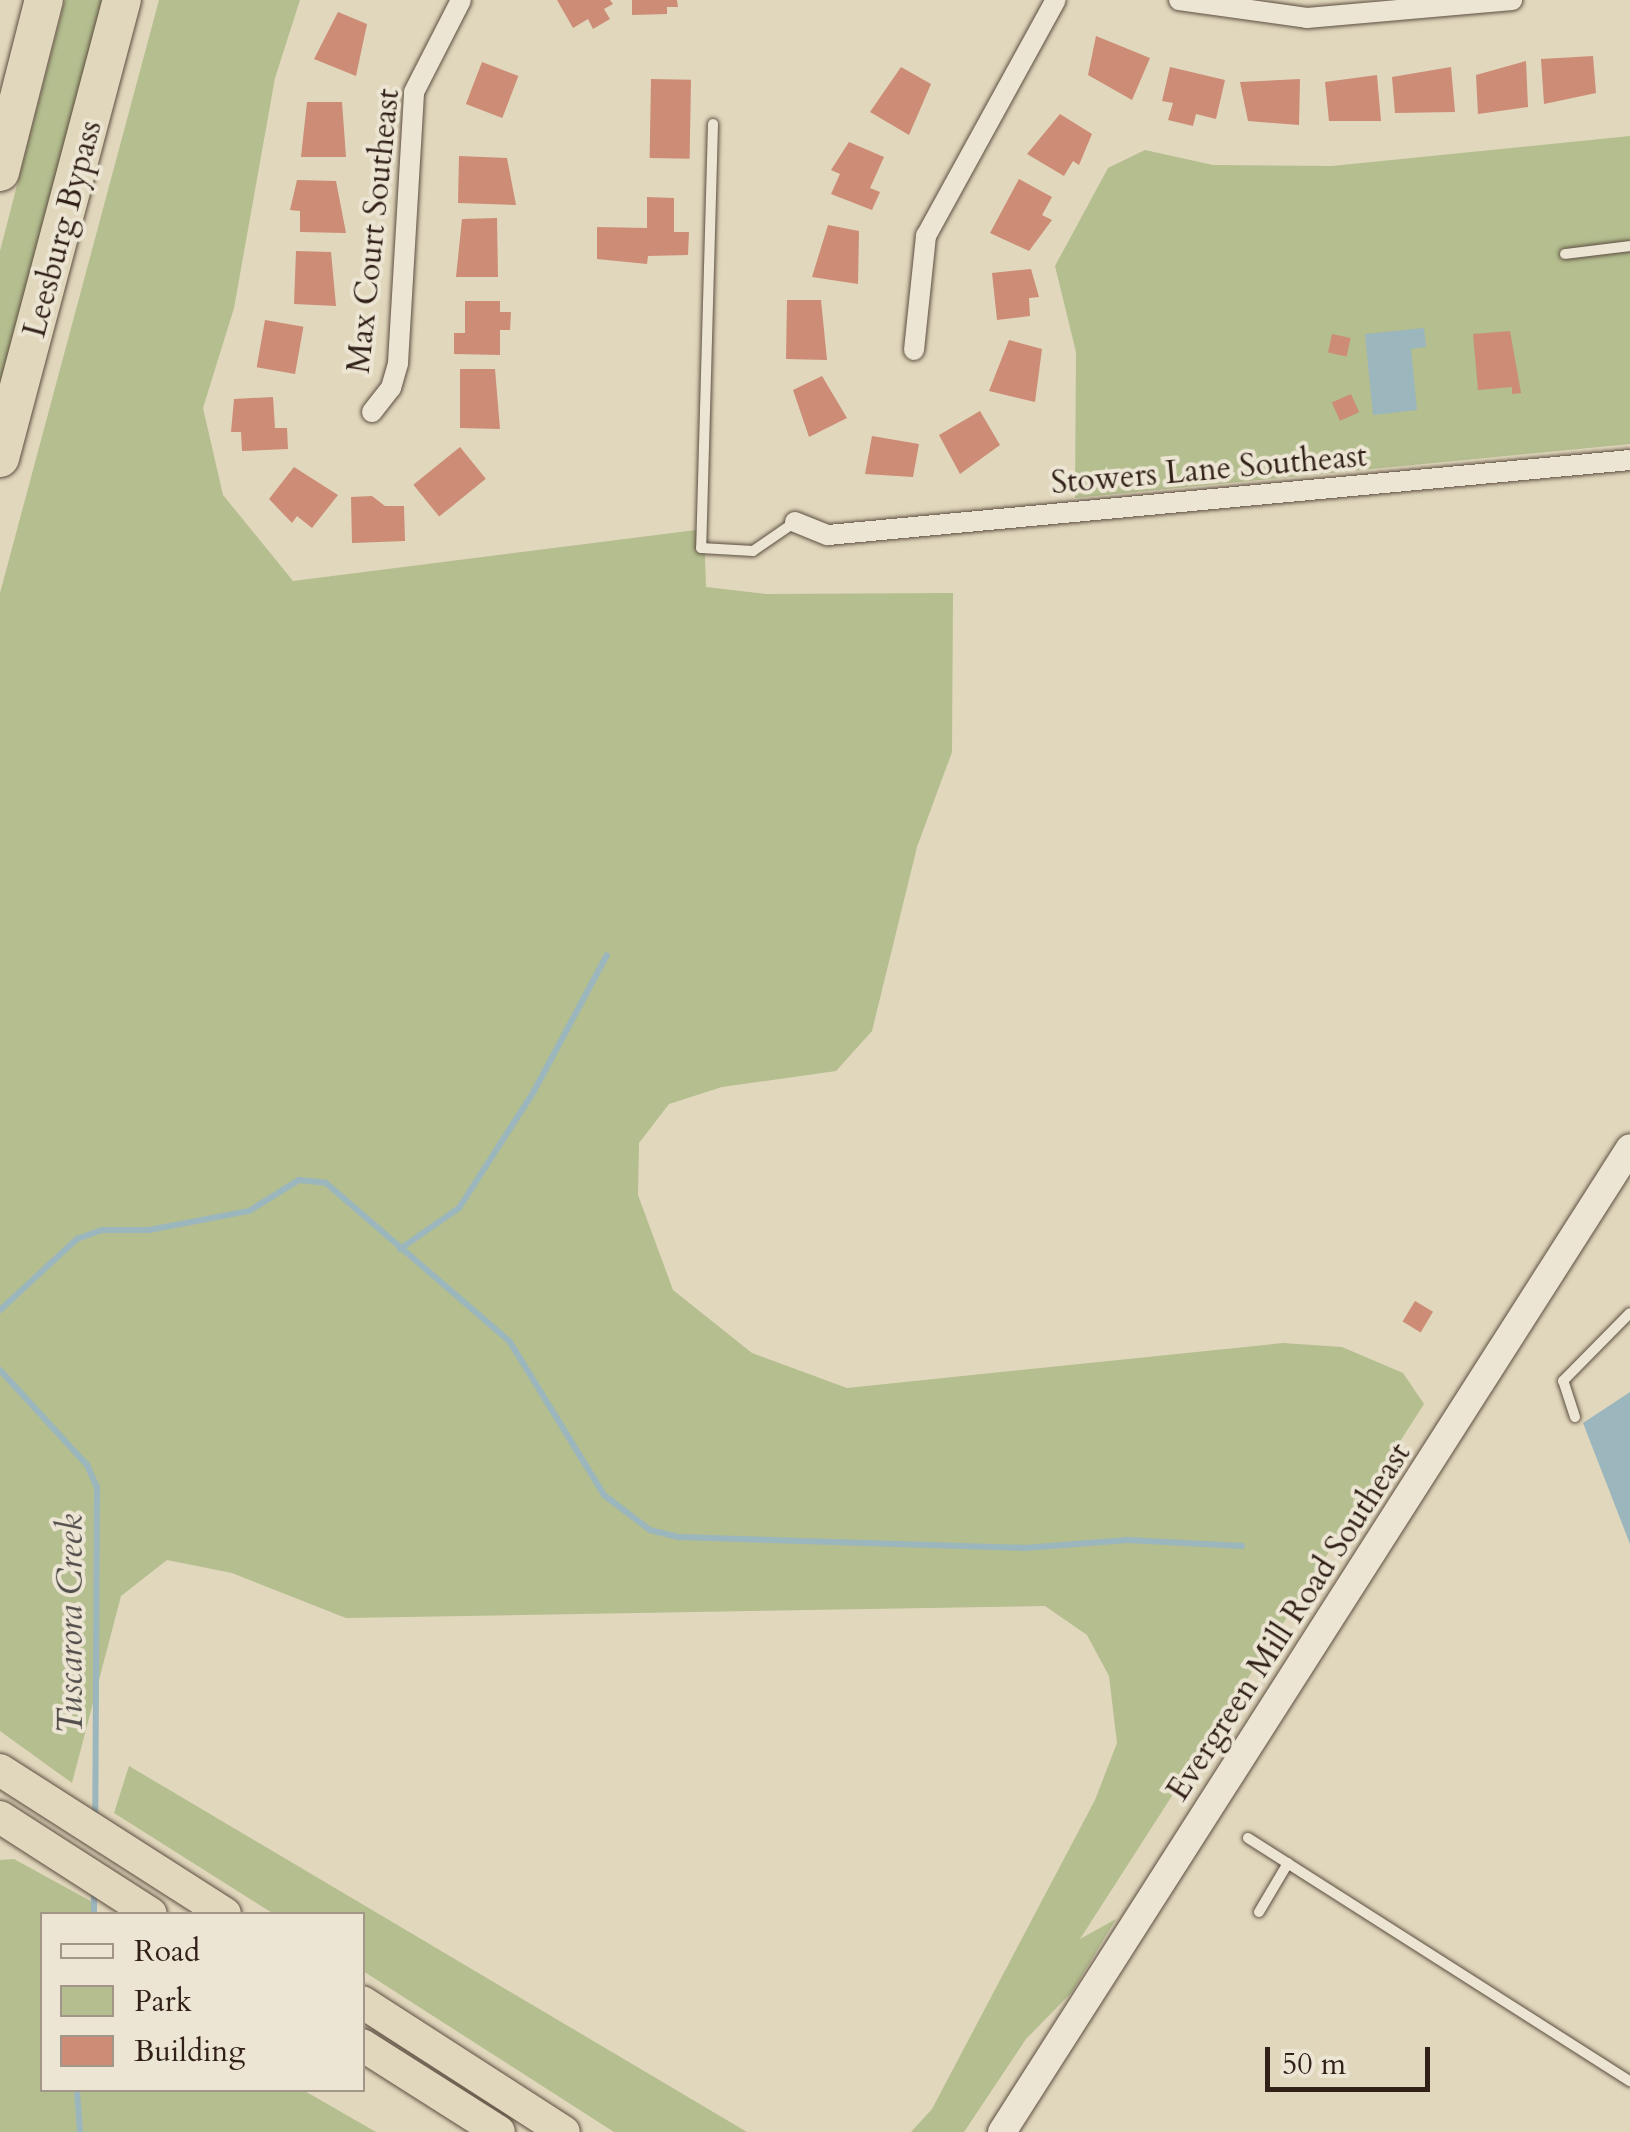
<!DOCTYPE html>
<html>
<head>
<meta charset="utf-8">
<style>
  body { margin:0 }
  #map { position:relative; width:1630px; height:2132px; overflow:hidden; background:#e1d7bc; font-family:Cardo,serif }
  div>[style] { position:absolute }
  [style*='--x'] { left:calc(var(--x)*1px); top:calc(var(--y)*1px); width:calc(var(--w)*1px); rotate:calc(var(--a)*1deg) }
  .green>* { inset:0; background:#b4be8f }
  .water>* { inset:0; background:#9bb6bd }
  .stream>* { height:6px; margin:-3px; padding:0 3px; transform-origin:3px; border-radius:3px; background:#9bb6bd }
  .building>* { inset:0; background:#cc8c76; transform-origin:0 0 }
  .roads { filter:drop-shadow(0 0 2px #5d4e41) drop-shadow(0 0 2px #5d4e41) }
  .service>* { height:10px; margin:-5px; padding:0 5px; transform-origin:5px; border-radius:5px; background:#ece5d3 }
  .minor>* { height:20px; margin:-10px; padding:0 10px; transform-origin:10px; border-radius:10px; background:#ece5d3 }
  .secondary>* { height:28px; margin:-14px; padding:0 14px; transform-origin:14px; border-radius:14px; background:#ece5d3 }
  .trunk>* { height:32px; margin:-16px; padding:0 16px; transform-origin:16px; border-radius:16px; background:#e1d7bc }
  .motorway>* { height:38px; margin:-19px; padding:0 19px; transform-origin:19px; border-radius:19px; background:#e1d7bc }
  span { translate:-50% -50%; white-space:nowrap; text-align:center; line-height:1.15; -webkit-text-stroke:8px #ece5d3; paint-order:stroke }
  .street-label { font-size:32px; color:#312018 }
  .water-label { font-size:35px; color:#514d4a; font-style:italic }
  .legend { position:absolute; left:40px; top:1912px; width:325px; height:180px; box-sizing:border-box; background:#ece5d3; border:2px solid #a19688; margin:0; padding:12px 18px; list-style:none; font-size:30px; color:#312018 }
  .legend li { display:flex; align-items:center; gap:20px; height:50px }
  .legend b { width:50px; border:2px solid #a19688 }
  .scale { position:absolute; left:1265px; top:2047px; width:165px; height:45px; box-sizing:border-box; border:5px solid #312018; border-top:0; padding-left:12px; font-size:30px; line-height:35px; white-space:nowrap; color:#312018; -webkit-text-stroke:8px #ece5d3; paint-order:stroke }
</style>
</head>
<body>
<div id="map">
  <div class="green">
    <i style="clip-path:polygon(65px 0,103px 0,0 391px,0 251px)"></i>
    <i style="clip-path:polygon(159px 0,300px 0,275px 78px,234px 308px,203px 408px,223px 495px,293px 581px,704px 529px,706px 587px,766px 594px,953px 593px,952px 752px,917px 847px,872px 1031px,836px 1071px,722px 1087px,669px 1104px,639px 1143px,638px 1195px,673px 1290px,752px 1353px,847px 1388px,1283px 1343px,1342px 1347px,1403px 1373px,1424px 1404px,1080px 1939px,1116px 1919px,1072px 1992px,1026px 2039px,964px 2132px,911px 2132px,932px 2109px,1095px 1800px,1117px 1743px,1109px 1676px,1087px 1635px,1045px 1606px,346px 1618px,232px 1573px,167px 1560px,121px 1596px,72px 1783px,0 1731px,0 593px)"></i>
    <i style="clip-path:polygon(1630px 136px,1630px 444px,1075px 498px,1076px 352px,1055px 266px,1108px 168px,1145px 150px,1213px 165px,1332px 166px)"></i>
    <i style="clip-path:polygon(129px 1766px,747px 2132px,614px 2132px,363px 1971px,362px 1914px,274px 1914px,114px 1813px)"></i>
    <i style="clip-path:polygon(14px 1859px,96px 1904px,95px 1914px,42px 1914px,42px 2090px,303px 2090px,376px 2132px,0 2132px,0 1860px)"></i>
  </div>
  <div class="water">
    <i style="clip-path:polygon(1424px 328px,1426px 347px,1411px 349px,1417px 410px,1373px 415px,1365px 334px)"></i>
    <i style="clip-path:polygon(1630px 1392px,1630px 1544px,1583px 1423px)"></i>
  </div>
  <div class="stream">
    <i style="--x:400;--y:1249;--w:72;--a:-34.8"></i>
    <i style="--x:459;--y:1208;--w:139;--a:-57.3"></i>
    <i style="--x:534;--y:1091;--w:154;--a:-61.8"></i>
    <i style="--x:0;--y:1310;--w:105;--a:-42.7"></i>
    <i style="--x:77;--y:1239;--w:27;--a:-20"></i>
    <i style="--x:102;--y:1230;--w:47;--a:0"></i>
    <i style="--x:149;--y:1230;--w:102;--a:-10.8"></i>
    <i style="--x:249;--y:1211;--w:59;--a:-31.8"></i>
    <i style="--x:299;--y:1180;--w:27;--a:6"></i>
    <i style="--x:326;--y:1183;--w:243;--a:40.8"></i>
    <i style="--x:510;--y:1342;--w:180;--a:58.4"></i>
    <i style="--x:604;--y:1495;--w:58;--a:37.3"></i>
    <i style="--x:650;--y:1530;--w:29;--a:14"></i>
    <i style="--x:678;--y:1537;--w:346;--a:1.8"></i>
    <i style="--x:1024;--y:1548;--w:104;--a:-4.4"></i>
    <i style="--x:1128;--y:1540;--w:114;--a:3"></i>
    <i style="--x:0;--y:1370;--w:129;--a:47.5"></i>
    <i style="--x:87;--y:1465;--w:24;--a:66"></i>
    <i style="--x:97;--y:1487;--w:331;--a:90.3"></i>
    <i style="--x:94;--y:1914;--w:23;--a:-90"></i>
    <i style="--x:77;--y:2090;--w:42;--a:85.9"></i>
  </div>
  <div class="building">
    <i style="clip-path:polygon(557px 0,610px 0,613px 4px,604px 9px,610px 19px,593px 29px,588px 19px,573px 28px)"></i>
    <i style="clip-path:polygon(632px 0,677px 0,678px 7px,667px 7px,667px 14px,632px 15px)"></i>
    <i style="clip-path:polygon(338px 12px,367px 24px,356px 76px,314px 59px)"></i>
    <i style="clip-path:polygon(1096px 36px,1150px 58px,1132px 100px,1088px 75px)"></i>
    <i style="clip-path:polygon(1593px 56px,1596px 93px,1544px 104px,1541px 59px)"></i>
    <i style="clip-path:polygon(1526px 61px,1528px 107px,1478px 114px,1476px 75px)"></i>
    <i style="left:482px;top:62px;width:39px;height:45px;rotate:21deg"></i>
    <i style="clip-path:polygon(901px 67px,931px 84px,909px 135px,870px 112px)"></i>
    <i style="clip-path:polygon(1170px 67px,1225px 80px,1216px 119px,1196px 114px,1193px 126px,1168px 120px,1173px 103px,1162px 101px)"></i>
    <i style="clip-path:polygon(1451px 67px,1455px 112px,1395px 113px,1392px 77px)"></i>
    <i style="clip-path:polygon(1377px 75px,1381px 121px,1329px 121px,1325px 82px)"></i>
    <i style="left:651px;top:79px;width:40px;height:79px;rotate:1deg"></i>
    <i style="clip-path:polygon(1300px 79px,1299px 125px,1248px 121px,1240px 82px)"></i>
    <i style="clip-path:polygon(307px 102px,342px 102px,346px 157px,301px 157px)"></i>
    <i style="clip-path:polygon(1060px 114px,1092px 134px,1079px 165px,1073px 161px,1064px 176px,1027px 154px)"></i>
    <i style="clip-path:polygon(849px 142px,884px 157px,870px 188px,880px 192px,872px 210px,831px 194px,840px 174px,831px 170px)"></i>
    <i style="clip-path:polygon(459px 156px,507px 158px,516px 205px,458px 203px)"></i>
    <i style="clip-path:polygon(1019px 179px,1052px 197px,1042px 215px,1052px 220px,1029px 251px,990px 233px)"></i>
    <i style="clip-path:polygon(297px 180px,336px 181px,346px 233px,300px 232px,300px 211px,290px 210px)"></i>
    <i style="clip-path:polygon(647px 197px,674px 198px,674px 232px,689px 232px,688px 255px,648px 256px,647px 264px,597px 259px,597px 227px,647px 228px)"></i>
    <i style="clip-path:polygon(497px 218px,498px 277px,456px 277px,462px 219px)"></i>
    <i style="clip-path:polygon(828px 225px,859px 231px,858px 284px,812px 277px)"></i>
    <i style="clip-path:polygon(296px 251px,331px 252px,336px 306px,294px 304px)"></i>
    <i style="clip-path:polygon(1031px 269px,1039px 297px,1029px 298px,1030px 316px,997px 320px,992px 273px)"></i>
    <i style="clip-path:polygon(787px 300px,821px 300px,827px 360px,786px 359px)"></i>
    <i style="clip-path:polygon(465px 301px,500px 301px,500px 312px,511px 312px,510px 330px,500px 330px,500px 355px,454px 354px,454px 333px,465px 333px)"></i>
    <i style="left:265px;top:320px;width:39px;height:48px;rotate:10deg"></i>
    <i style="clip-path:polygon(1510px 331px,1521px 393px,1512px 394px,1512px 387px,1478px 390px,1473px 334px)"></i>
    <i style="left:1332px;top:334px;width:19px;height:19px;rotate:12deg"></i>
    <i style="clip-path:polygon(1009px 340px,1042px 349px,1035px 402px,989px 391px)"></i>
    <i style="clip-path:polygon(460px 369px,495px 369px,500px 429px,460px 428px)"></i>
    <i style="clip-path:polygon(822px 376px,847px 418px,809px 437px,793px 390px)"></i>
    <i style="left:1351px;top:394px;width:20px;height:21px;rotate:66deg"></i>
    <i style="clip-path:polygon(273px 397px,275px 428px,287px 428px,288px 449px,242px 451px,241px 432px,231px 432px,234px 399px)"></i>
    <i style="clip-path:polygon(980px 411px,1000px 445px,960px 474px,939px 435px)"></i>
    <i style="clip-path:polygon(872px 436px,919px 444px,913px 477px,865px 474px)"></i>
    <i style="left:460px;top:447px;width:41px;height:60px;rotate:51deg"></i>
    <i style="clip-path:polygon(294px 467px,338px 495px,312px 528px,297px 516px,292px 523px,269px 499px)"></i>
    <i style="clip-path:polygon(372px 496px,385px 506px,404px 506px,405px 541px,352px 543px,351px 497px)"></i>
    <i style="left:1415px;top:1301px;width:21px;height:24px;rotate:31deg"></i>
  </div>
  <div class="roads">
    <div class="service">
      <i style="--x:713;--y:124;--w:424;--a:91.6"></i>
      <i style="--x:701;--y:548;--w:52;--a:3.3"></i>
      <i style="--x:753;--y:551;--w:51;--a:-34.6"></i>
      <i style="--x:1565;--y:254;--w:65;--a:-7"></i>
      <i style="--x:1575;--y:1417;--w:38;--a:-108"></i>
      <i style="--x:1563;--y:1381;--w:95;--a:-45.4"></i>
      <i style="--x:1248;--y:1838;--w:453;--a:32.5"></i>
      <i style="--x:1259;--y:1912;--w:57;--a:-59.4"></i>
    </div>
    <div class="minor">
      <i style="--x:1179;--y:0;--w:129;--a:8"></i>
      <i style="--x:1307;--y:18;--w:206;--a:-5"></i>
      <i style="--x:914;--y:350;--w:115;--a:-84"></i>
      <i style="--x:926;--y:236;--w:269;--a:-61.2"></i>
      <i style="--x:372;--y:412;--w:31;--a:-52"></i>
      <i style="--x:391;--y:388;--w:26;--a:-74"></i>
      <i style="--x:398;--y:363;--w:271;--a:-86.6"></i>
      <i style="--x:414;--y:92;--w:103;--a:-62.9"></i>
      <i style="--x:795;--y:522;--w:35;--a:22"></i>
      <i style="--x:828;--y:535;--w:805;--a:-5.34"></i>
    </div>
    <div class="secondary">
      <i style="--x:1002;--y:2132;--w:1167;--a:-57.45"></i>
    </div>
    <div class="trunk">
      <i style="--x:0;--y:1770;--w:267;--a:32.6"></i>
      <i style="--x:0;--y:1817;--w:179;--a:32.7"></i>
      <i style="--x:362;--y:2002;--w:240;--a:32.8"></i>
      <i style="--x:362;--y:2045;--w:162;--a:32.4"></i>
    </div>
    <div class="motorway">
      <i style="--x:0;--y:172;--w:178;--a:-75.7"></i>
      <i style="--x:0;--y:458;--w:474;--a:-75.1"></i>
    </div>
  </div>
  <div class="street-label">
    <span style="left:63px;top:229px;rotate:-75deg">Leesburg Bypass</span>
    <span style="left:374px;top:231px;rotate:-84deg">Max Court Southeast</span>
    <span style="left:1209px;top:470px;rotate:-5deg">Stowers Lane Southeast</span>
    <span style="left:1289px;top:1622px;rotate:-57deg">Evergreen Mill Road Southeast</span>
  </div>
  <div class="water-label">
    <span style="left:71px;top:1624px;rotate:-90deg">Tuscarora Creek</span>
  </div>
  <ul class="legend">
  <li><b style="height:12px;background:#ece5d3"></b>Road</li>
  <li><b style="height:28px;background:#b4be8f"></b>Park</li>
  <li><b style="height:28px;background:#cc8c76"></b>Building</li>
  </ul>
  <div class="scale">50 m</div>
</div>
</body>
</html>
